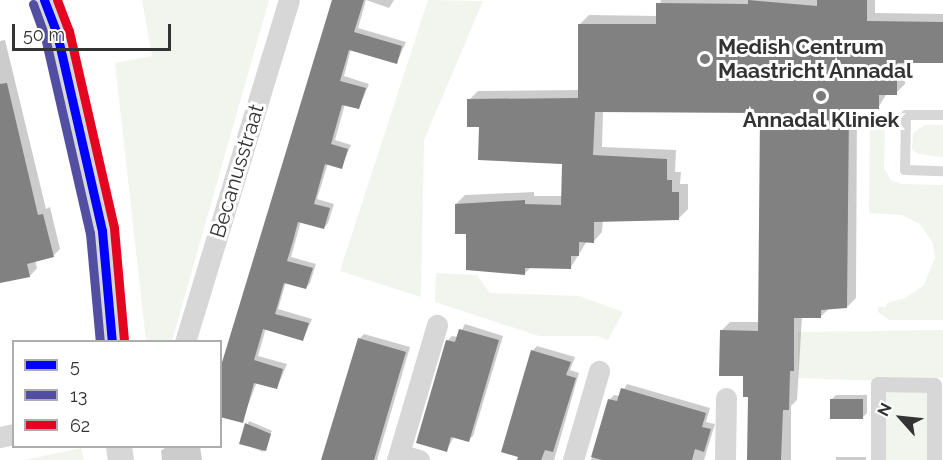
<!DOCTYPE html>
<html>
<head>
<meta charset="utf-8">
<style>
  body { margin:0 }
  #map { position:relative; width:943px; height:460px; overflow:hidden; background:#fff; font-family:Raleway,sans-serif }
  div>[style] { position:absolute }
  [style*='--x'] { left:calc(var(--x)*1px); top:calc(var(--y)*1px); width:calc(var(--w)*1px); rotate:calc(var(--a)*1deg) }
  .green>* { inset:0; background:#f1f5ed }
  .shadow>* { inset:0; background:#0003; transform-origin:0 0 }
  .building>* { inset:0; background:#818181; transform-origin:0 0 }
  .service>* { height:10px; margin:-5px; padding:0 5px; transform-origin:5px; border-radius:5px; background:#d7d7d7 }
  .pedestrian>* { height:15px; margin:-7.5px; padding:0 7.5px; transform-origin:7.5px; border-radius:7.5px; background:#d7d7d7 }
  .minor>* { height:21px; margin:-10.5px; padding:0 10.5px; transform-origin:10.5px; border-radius:10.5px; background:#d7d7d7 }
  .tertiary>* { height:26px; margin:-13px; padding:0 13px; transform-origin:13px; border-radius:13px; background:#d7d7d7 }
  .bus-1>* { height:9px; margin:-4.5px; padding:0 4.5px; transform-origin:4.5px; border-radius:4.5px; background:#00f }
  .bus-2>* { height:9px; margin:-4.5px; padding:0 4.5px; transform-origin:4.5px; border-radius:4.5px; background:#524fa2 }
  .bus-3>* { height:9px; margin:-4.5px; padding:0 4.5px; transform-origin:4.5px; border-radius:4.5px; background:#e40521 }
  .dots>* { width:16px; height:16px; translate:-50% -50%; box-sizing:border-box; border:3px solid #fff; border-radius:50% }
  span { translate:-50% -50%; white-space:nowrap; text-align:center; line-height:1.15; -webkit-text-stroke:6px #fff; paint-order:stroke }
  .poi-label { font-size:21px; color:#333; font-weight:700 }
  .left { translate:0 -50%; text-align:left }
  .street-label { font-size:21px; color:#333 }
  .legend { position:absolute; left:12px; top:340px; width:210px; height:108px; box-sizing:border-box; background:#fff; border:2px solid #adadad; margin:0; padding:8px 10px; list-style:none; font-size:18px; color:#333 }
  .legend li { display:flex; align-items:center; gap:12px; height:30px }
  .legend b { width:30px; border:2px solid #adadad }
  .north { position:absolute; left:871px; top:388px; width:60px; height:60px; -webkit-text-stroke:4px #fff; paint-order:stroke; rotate:297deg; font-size:16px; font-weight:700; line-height:24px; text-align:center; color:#333 }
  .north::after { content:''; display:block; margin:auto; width:21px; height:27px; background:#333; clip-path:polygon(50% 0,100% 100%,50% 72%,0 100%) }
  .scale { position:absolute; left:12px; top:24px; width:159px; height:27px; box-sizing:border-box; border:3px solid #333; border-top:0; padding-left:8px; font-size:18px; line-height:21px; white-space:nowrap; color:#333; -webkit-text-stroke:4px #fff; paint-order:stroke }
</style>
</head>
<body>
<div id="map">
  <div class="green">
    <i style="clip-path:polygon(142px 0,269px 0,172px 341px,146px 341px,115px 63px,152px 56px)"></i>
    <i style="clip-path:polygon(428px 0,483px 1px,424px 140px,421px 297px,340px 271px)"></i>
    <i style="clip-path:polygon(870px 117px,885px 117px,884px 168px,891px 180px,901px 184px,943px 185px,943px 320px,889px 320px,878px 312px,878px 307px,886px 307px,887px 303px,905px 298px,924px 285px,935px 257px,933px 243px,920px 224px,902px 215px,869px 213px)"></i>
    <i style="clip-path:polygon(925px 125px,943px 125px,943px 157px,918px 154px,912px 149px,913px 133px)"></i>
    <i style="clip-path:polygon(436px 273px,477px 275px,490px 293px,579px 296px,623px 312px,608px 340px,597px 336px,539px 336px,435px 302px)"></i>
    <i style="clip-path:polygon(943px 330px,943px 378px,931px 378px,930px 460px,881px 460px,882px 381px,798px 378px,798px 332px)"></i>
    <i style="clip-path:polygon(81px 448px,84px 460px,25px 460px)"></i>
  </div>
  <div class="shadow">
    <i style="clip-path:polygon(332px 0,394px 0,389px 8px,366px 0,358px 28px,406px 42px,397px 62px,351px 49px,344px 76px,369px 84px,359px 108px,345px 104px,335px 140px,351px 145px,341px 167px,328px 163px,317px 199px,334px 204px,328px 223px,324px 228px,301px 221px,291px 257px,316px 264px,310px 283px,306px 288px,286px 282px,278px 309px,312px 319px,303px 339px,266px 328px,258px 356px,287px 364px,277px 388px,257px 382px,242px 421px,272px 213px)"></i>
    <i style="clip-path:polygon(661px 0,875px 0,875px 13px,943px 14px,943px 62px,906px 62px,905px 84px,896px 93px,887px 93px,878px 108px,857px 108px,856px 298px,847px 307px,830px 308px,820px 317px,802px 317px,797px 400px,791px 406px,791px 460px,749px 460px,750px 395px,744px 375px,721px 331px,730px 322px,760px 322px,762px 111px,603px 110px,602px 147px,676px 150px,675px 172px,681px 172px,680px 184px,688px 184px,688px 209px,679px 218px,603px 220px,602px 232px,594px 241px,587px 241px,571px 267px,531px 267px,524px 274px,467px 233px,456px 204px,465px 195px,534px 192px,534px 196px,563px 196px,563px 162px,480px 126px,469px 100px,478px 91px,579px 90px,580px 24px,589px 15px,657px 16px)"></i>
    <i style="clip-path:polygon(5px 40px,46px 209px,50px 207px,60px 249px,53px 256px,35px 260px,37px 268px,30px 276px,0 282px,0 41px)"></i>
    <i style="clip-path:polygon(465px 324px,503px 336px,473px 436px,468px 440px,454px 437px,446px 451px,447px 341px,452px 336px,458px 337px)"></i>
    <i style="clip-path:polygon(364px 334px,410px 347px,377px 460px,322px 460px,359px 339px)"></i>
    <i style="clip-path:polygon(537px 346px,575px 357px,570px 370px,579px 373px,554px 460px,519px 460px,532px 351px)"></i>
    <i style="clip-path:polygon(627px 384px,710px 408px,706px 422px,715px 424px,704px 460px,591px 460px,609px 400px,614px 395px,620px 396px)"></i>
    <i style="clip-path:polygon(836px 395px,867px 395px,867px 413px,862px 418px,831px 400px)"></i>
    <i style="left:249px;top:421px;width:25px;height:23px;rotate:23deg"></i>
    <i style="clip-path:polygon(200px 446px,202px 460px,162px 460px,161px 451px,166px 447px)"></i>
    <i style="left:836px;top:457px;width:30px;height:5px"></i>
  </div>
  <div class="building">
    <i style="clip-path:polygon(332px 0,364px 0,354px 32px,402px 46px,397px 64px,349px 50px,340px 81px,366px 88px,359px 109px,342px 105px,331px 144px,348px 149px,342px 169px,325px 164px,314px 204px,330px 208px,324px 229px,298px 222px,293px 241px,287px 261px,313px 268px,306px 289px,284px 283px,275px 314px,309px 323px,303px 341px,263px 329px,254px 360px,283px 369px,277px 389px,254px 383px,243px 423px,220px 417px,220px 369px)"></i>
    <i style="clip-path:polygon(748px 0,817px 6px,817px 0,867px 0,867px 21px,943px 22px,943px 63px,897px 63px,897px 95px,879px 95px,879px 109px,849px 109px,847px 308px,821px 310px,821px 318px,794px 318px,794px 371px,790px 371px,789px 410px,783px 410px,781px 460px,747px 460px,748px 397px,743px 397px,743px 376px,719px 376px,720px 330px,758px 331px,760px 113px,595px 112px,593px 155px,667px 159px,667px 180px,672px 180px,672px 192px,679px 192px,679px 220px,594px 222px,594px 243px,579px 242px,579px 256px,571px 256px,571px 269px,525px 268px,525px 275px,466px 270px,466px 234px,455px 234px,455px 204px,525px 200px,525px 204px,561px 205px,562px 164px,478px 160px,479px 127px,467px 127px,467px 99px,578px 98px,578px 24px,656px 24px,656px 3px,748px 4px)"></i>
    <i style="clip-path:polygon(7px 83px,38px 215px,43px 214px,54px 257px,27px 264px,30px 277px,0 283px,0 84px)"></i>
    <i style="clip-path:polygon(459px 329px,499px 340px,469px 442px,451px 437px,447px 452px,416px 443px,446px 340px,455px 342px)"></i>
    <i style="clip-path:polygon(358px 338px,406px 352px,399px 375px,374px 460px,321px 460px)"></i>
    <i style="clip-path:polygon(531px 350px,571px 362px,566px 375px,576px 378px,553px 452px,545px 450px,541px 460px,517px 460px,518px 457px,501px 452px)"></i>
    <i style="clip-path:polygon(621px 388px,706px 413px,702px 427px,711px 429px,704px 452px,695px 449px,692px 460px,602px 460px,591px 457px,608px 399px,617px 401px)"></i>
    <i style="left:830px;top:399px;width:33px;height:20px"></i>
    <i style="clip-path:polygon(245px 423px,271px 434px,266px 451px,239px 444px)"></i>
  </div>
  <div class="service">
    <i style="--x:943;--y:115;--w:37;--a:180"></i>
    <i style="--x:906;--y:115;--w:55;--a:91"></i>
    <i style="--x:905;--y:170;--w:38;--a:2"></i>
  </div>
  <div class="pedestrian">
    <i style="--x:878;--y:460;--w:76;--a:-90"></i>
    <i style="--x:878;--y:384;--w:56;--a:1"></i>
    <i style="--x:934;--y:385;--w:75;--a:90"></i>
  </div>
  <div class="minor">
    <i style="--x:185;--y:342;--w:357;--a:-73.1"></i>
    <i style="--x:0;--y:437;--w:14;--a:-12"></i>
    <i style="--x:399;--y:454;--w:21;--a:17"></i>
    <i style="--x:397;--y:460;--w:141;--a:-73.5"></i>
    <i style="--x:573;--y:460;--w:93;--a:-73.7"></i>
    <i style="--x:725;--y:460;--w:62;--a:-89.1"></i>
  </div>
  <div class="tertiary">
    <i style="--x:44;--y:0;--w:36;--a:69"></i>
    <i style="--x:57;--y:34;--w:202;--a:77.1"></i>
    <i style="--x:102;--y:231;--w:111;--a:84.9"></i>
    <i style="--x:119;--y:446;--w:14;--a:82"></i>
  </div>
  <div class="bus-1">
    <i style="--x:44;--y:0;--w:36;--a:69"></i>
    <i style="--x:57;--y:34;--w:202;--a:77.1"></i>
    <i style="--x:102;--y:231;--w:111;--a:84.9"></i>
  </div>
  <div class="bus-2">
    <i style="--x:33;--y:4;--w:35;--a:70"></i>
    <i style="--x:45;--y:37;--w:201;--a:77.1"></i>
    <i style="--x:90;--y:233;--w:109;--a:84.8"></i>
  </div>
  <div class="bus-3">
    <i style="--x:57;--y:0;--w:33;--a:69"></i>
    <i style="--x:69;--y:31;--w:202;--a:77.1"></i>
    <i style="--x:114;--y:228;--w:113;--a:84.9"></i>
  </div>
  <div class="dots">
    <i style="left:705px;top:59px;background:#7a7a7a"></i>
    <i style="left:821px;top:96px;background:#7a7a7a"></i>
  </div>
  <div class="poi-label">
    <span class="left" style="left:718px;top:59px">Medish Centrum<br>Maastricht Annadal</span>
    <span style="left:821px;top:120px">Annadal Kliniek</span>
  </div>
  <div class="street-label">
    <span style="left:237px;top:171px;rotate:-73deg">Becanusstraat</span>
  </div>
  <ul class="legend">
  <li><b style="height:8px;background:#00f"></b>5</li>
  <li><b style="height:8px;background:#524fa2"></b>13</li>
  <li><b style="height:8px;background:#e40521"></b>62</li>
  </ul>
  <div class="north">N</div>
  <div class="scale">50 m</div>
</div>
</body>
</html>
